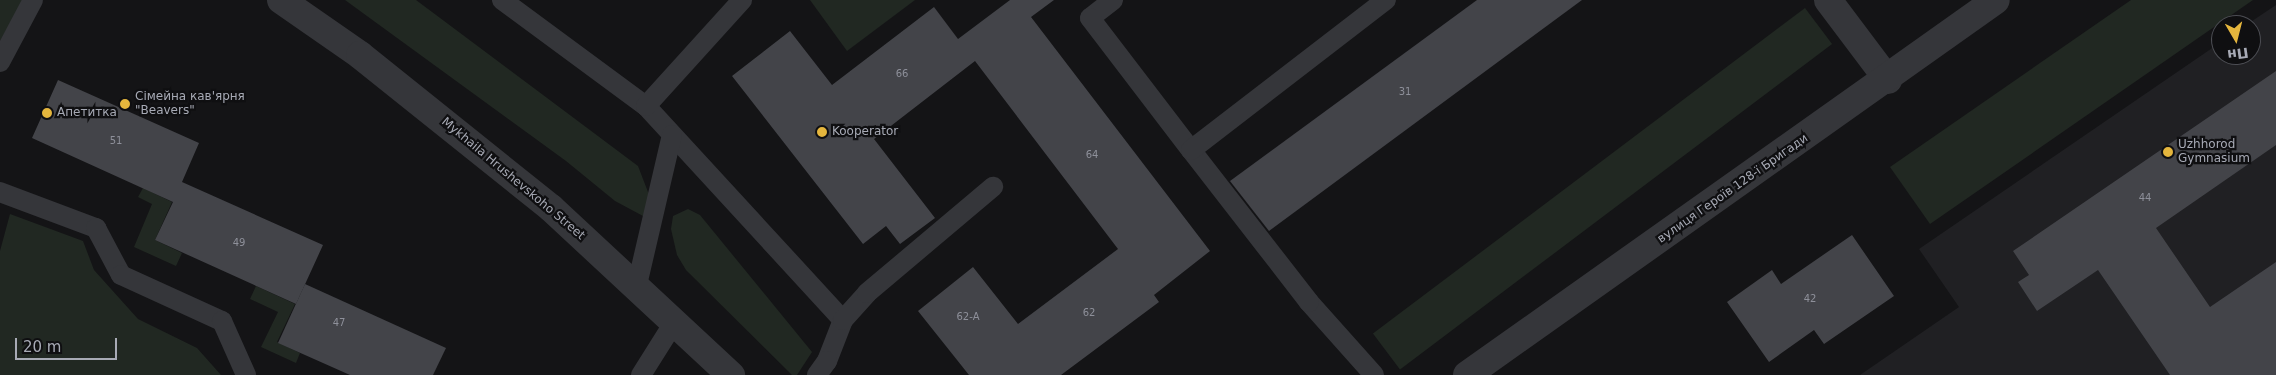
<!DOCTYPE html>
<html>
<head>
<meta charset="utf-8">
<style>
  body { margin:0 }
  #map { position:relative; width:2276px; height:375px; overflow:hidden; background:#141416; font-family:"DejaVu Sans",sans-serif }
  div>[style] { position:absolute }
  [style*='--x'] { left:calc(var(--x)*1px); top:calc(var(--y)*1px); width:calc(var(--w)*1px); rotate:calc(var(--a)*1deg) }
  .built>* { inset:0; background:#202023 }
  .green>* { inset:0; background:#212822; transform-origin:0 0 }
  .building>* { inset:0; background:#434449 }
  .service>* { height:20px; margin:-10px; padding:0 10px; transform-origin:10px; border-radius:10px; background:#35363a }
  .minor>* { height:28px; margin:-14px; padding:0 14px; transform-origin:14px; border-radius:14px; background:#35363a }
  .tertiary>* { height:28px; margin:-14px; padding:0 14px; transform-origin:14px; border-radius:14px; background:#35363a }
  .dots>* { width:14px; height:14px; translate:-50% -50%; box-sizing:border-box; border:2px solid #0f0f11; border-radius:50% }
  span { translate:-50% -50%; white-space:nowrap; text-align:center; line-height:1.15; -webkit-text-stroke:4.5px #0f0f11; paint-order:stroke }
  .number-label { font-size:10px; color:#8e909a }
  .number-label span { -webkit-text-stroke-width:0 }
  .poi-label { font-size:12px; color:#a7aab5 }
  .left { translate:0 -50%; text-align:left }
  .street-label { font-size:12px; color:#a7aab5 }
  .north { position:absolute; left:2211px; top:15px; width:50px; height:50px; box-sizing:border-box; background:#0f0f11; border:1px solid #4c4d53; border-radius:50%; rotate:172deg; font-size:14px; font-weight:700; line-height:20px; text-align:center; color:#a7aab5 }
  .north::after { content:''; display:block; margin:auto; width:18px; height:22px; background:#e5b63d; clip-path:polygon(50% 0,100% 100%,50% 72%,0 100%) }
  .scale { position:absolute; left:15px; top:338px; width:102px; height:22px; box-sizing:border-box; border:2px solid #a7aab5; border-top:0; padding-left:6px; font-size:15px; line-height:18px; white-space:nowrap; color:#a7aab5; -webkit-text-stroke:4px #0f0f11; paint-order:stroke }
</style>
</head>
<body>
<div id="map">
  <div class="built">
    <i style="clip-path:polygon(2276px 5px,2276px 375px,1860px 375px,1959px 307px,1919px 249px,2221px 42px,2221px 55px,2251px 55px,2251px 25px,2246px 25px)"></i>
  </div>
  <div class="green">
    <i style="clip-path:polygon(0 0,23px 0,0 41px)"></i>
    <i style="clip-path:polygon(345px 0,416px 0,638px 166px,648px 192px,648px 209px,643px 216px,615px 201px,566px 161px)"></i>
    <i style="clip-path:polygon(810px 0,915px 0,847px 51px)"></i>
    <i style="clip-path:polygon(2131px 0,2253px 0,1930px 224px,1890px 167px)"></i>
    <i style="left:1805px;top:8px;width:45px;height:541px;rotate:53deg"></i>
    <i style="clip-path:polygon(143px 188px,172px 202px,155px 240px,182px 253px,176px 266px,134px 247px,152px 204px,138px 197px)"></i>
    <i style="clip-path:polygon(688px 209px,700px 215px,812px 352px,797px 375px,792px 375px,686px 270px,677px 255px,671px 229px,673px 216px)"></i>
    <i style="clip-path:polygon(10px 214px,83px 241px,94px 270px,138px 319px,197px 348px,221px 375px,0 375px,0 251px)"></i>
    <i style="clip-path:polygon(256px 286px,295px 304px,277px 342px,300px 353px,296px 363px,261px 347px,278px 312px,250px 299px)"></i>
  </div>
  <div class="building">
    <i style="clip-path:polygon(1010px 0,1054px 0,1031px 17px,1210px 251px,1154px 295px,1159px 302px,1061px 375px,969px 375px,918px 311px,973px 267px,1018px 324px,1118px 249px,975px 61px,874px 139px,935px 218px,900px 244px,886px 226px,863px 244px,732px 76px,790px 31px,832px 85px,934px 7px,958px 39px)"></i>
    <i style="clip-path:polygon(1477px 0,1582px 0,1269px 231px,1230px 181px)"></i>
    <i style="clip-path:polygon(2276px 71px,2276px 145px,2156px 228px,2210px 307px,2276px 262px,2276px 375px,2170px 375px,2098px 270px,2037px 311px,2018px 282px,2029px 275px,2013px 251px)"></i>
    <i style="clip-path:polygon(58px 80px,199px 143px,182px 182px,323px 245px,296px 304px,155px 240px,173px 202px,32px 138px)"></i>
    <i style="clip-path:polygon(1852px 235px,1894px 296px,1824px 344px,1814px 330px,1769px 362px,1727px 302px,1772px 270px,1781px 284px)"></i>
    <i style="clip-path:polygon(305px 284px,446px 348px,433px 375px,350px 375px,278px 343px)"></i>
  </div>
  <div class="service">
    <i style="--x:502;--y:0;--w:179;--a:36.4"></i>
    <i style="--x:646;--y:106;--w:291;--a:47.4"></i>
    <i style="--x:843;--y:320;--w:44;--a:111.3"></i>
    <i style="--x:827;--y:361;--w:17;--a:126"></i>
    <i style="--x:1113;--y:0;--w:29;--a:142"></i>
    <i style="--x:1090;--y:18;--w:166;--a:52.6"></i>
    <i style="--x:0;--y:62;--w:70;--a:-62"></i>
    <i style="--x:646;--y:106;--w:143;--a:-47.8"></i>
    <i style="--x:0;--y:192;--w:103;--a:20.6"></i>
    <i style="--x:96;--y:228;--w:53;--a:62"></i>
    <i style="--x:121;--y:275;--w:111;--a:24.5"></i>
    <i style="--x:222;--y:321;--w:59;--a:66"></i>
    <i style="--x:637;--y:285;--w:154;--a:-76.9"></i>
    <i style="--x:843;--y:320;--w:36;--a:-48"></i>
    <i style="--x:867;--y:293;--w:165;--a:-40.1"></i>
    <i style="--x:641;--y:375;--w:64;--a:-57.8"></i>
    <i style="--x:1374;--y:375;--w:98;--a:-131.7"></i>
    <i style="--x:1309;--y:302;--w:192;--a:-127.8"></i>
    <i style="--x:1191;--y:150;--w:246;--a:-37.6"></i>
  </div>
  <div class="minor">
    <i style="--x:1828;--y:0;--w:100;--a:53.1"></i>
  </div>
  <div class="tertiary">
    <i style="--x:281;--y:0;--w:96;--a:34.8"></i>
    <i style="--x:360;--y:55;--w:245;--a:38.7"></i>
    <i style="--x:551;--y:208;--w:246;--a:42.9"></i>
    <i style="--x:1467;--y:375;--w:648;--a:-35.33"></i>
  </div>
  <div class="dots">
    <i style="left:125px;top:104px;background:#e5b63d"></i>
    <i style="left:47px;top:113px;background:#e5b63d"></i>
    <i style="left:822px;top:132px;background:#e5b63d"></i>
    <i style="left:2168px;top:152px;background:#e5b63d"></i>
  </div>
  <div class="number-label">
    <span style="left:902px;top:74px">66</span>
    <span style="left:1405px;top:92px">31</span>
    <span style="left:116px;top:141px">51</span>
    <span style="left:1092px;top:155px">64</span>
    <span style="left:2145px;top:198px">44</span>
    <span style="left:239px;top:243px">49</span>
    <span style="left:1810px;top:299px">42</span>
    <span style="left:1089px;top:313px">62</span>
    <span style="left:968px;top:317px">62-А</span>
    <span style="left:339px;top:323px">47</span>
  </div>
  <div class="poi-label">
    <span class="left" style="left:135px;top:104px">Сімейна кав'ярня<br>"Beavers"</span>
    <span class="left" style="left:57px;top:113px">Апетитка</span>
    <span class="left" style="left:832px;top:132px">Kooperator</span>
    <span class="left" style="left:2178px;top:152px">Uzhhorod<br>Gymnasium</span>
  </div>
  <div class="street-label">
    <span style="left:513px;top:179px;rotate:40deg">Mykhaila Hrushevskoho Street</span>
    <span style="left:1733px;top:189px;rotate:-35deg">вулиця Героїв 128-ї Бригади</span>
  </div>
  <div class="north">Пн</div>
  <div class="scale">20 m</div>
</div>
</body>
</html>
